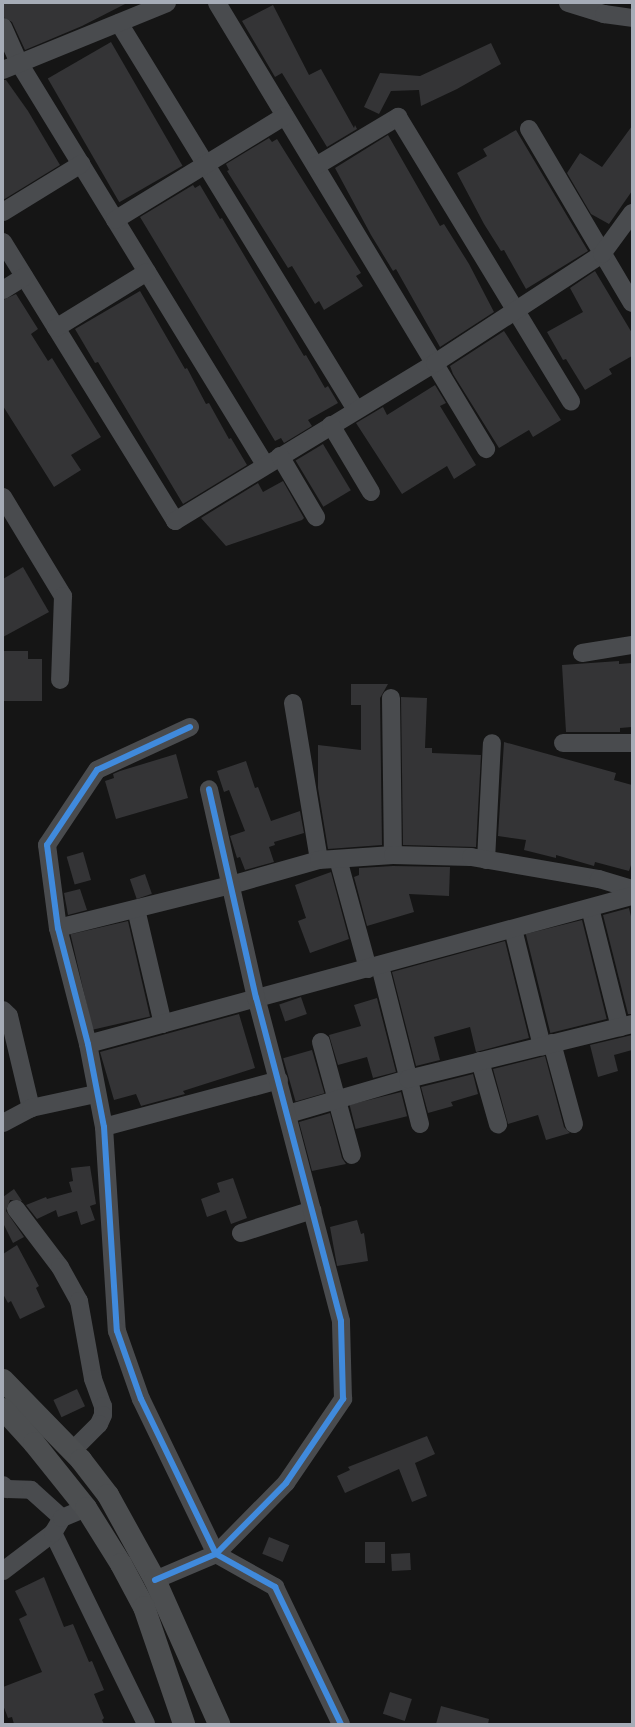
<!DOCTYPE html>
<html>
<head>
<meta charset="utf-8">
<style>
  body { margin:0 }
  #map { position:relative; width:635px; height:1727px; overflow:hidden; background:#151515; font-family:"Archivo Narrow",sans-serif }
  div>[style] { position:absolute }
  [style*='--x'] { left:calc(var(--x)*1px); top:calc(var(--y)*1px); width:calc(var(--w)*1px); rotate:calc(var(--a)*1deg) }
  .building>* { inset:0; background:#343436; transform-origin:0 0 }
  .minor>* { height:18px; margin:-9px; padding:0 9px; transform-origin:9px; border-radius:9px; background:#494b4e }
  .major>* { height:22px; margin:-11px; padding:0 11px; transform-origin:11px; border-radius:11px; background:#4c4e50 }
  .cycleway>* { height:6px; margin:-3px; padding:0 3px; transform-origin:3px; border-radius:3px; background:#408adc }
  span { translate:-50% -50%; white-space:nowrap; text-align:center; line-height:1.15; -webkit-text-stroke:4px #0f1011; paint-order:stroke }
  .frame { position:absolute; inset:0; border:4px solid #a6acb7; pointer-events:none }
</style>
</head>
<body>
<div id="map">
  <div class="building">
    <i style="clip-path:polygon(3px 3px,127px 3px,82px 26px,25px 50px,12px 22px,3px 17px)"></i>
    <i style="clip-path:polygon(273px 5px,309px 75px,321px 69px,354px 128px,355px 125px,357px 129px,327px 147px,282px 73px,275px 77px,242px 21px)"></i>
    <i style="left:111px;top:42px;width:143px;height:73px;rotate:60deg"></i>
    <i style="clip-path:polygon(491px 43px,501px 64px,457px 89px,421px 106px,419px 90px,391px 91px,379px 114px,364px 107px,380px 73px,420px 76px)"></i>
    <i style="clip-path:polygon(3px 80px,6px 80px,28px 111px,60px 165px,3px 200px)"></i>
    <i style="clip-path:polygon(632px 126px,632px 191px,609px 224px,591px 214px,567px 173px,580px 153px,602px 167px)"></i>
    <i style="clip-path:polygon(516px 130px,588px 251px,526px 289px,504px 250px,501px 251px,484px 224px,457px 173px,487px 156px,483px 149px)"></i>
    <i style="clip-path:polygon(388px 135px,440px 226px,444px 224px,469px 264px,494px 312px,440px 347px,396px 269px,393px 271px,371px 235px,335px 168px)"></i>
    <i style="clip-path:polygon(269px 138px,272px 142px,277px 139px,361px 273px,356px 276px,363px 286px,324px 310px,319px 301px,315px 304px,292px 266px,288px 268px,227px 171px,229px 170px,226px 164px)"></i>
    <i style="clip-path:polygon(193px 185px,195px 188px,200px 185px,220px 219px,222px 218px,304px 356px,306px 355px,325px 388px,328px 386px,338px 403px,308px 420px,312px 426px,284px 443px,281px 438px,275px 441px,140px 217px)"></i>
    <i style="clip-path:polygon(595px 271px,632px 333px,632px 356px,609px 369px,612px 374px,585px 390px,566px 359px,563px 360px,547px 332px,583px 312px,570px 288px)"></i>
    <i style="clip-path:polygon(140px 291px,185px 369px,187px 368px,206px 404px,209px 403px,229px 439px,231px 438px,247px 465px,183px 504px,98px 362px,95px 363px,75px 329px)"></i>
    <i style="clip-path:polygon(16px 294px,38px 329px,31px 334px,48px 361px,52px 358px,101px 437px,71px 455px,81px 470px,54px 487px,3px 406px,3px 300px)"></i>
    <i style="clip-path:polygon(504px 331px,561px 420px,533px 437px,529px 430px,499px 448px,453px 374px,450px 366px)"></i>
    <i style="clip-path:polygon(435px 385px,446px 403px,440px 406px,476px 465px,454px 479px,447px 466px,402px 494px,356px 423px,383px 407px,387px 415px)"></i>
    <i style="left:323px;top:444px;width:54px;height:32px;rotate:59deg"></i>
    <i style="clip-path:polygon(283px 481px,304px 518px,302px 520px,226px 546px,201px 518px,258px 483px,263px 492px)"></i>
    <i style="clip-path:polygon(23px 567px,49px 612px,3px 637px,3px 579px)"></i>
    <i style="clip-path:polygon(3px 651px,28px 651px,28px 659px,42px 659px,42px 701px,3px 701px)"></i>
    <i style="clip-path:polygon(619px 661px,619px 664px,632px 663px,632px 727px,620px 728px,620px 732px,566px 732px,562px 665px)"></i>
    <i style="clip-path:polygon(351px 684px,388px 684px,380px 698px,382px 845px,328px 849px,318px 788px,318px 745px,361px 750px,361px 705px,351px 705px)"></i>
    <i style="clip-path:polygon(401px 697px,427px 698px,425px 748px,432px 748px,432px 753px,481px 755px,476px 847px,403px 845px)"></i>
    <i style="clip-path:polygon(504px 742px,616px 773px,614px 780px,632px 785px,632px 862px,629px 871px,595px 862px,594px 866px,556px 855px,556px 858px,524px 850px,526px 840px,498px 836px)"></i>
    <i style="clip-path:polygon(176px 754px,188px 798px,116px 819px,105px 781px,114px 778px,113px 774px,120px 771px)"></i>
    <i style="clip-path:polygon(246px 761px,255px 788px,258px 787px,271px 821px,300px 811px,304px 833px,274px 842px,275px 845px,269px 847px,274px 862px,245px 870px,240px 857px,237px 858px,230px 836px,245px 831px,229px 790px,224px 792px,217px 771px)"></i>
    <i style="left:83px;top:852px;width:29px;height:17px;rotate:74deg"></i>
    <i style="clip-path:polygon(393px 866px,450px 867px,449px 896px,409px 894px,414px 912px,367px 926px,354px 877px,359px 875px,359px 868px)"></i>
    <i style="clip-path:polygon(331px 872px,349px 939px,310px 953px,298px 921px,306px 918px,295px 885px)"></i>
    <i style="left:145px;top:874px;width:21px;height:16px;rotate:71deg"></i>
    <i style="clip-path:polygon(80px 889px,87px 910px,68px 915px,64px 893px)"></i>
    <i style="clip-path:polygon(629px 908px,632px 921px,632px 1014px,628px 1014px,603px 915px)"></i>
    <i style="left:582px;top:920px;width:102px;height:58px;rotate:76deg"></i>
    <i style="left:128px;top:921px;width:98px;height:59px;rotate:77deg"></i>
    <i style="clip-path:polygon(505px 941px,529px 1038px,476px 1052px,470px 1027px,434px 1037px,440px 1060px,416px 1066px,392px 972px)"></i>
    <i style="left:301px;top:997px;width:18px;height:23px;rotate:71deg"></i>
    <i style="clip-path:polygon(377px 998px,396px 1072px,373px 1078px,367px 1057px,338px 1065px,329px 1035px,361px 1026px,354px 1005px)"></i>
    <i style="clip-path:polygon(239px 1014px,255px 1068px,183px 1091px,185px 1094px,141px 1106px,136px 1094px,114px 1100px,100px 1052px)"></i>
    <i style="clip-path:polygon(632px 1035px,632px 1050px,614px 1055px,618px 1071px,598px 1077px,590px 1045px)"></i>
    <i style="left:312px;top:1050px;width:45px;height:30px;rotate:74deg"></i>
    <i style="clip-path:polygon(545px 1056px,564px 1127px,570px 1133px,546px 1140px,538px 1115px,508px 1124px,493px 1069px)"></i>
    <i style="clip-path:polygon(473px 1074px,478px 1094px,451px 1102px,453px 1106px,428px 1113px,421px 1087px)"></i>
    <i style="left:401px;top:1092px;width:25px;height:53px;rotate:76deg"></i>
    <i style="clip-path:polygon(330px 1113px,342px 1158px,346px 1164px,312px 1171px,299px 1122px)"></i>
    <i style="clip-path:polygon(90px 1166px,96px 1204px,90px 1206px,95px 1220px,81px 1225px,77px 1211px,58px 1217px,56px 1210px,37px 1219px,26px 1205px,46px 1197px,47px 1199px,72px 1192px,69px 1182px,73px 1181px,71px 1168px)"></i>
    <i style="clip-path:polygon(233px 1178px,247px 1218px,231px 1224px,226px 1210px,207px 1217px,201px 1199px,220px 1192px,217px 1183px)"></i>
    <i style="clip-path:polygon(14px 1189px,22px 1201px,10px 1200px,6px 1211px,24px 1237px,13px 1243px,3px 1223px,3px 1197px)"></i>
    <i style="clip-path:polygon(357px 1220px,361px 1234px,364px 1233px,368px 1261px,337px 1266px,330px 1227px)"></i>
    <i style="clip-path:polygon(17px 1245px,39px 1286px,36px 1288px,45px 1307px,20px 1319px,11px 1301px,8px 1303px,3px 1294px,3px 1254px)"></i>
    <i style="left:77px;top:1389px;width:19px;height:26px;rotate:65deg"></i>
    <i style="clip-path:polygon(427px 1436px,435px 1454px,415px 1463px,427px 1496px,412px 1502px,399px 1469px,345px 1493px,337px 1476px,350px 1470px,348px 1467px)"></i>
    <i style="left:269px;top:1537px;width:22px;height:18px;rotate:22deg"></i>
    <i style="left:365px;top:1542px;width:20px;height:21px"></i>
    <i style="left:410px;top:1553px;width:17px;height:19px;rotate:87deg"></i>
    <i style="clip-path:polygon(44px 1577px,64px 1627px,73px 1624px,89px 1662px,92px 1661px,104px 1690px,94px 1694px,104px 1718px,102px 1720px,104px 1724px,14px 1724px,12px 1717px,8px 1718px,3px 1705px,3px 1687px,42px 1672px,19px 1619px,27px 1615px,15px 1591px)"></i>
    <i style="left:390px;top:1692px;width:23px;height:23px;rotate:18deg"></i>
    <i style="clip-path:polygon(441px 1706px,489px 1719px,488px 1724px,436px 1724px)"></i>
  </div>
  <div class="minor">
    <i style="--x:217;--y:3;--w:521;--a:58.9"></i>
    <i style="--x:568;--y:3;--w:38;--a:17"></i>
    <i style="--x:604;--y:14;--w:28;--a:8"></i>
    <i style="--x:119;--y:23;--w:454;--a:58.5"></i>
    <i style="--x:3;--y:27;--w:39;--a:66"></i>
    <i style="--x:19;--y:63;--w:470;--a:58.5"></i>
    <i style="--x:3;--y:70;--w:177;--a:-22.2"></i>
    <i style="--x:529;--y:129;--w:202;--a:59.4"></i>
    <i style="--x:316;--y:166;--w:96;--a:-30.9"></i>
    <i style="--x:398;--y:117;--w:333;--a:58.7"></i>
    <i style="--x:3;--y:212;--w:92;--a:-31.6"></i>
    <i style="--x:115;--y:220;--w:199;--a:-31.5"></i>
    <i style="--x:3;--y:242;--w:328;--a:58.3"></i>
    <i style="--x:175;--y:521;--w:304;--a:-31.3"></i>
    <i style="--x:435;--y:363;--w:199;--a:-33.1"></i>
    <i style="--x:602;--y:254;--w:51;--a:-53.8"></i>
    <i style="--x:3;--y:290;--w:25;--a:-32"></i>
    <i style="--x:56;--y:328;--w:107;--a:-31.6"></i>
    <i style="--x:331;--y:425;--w:78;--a:59.2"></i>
    <i style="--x:280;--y:456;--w:71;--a:59.5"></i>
    <i style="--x:3;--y:497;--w:116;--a:58.8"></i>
    <i style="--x:63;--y:596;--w:84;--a:92"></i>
    <i style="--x:582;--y:653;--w:51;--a:-9.1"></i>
    <i style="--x:391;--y:698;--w:157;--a:89.3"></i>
    <i style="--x:293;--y:703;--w:159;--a:80.6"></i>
    <i style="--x:190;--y:727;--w:102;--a:155.2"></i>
    <i style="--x:97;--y:770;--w:90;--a:123.7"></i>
    <i style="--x:47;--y:845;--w:84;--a:82.5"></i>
    <i style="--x:58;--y:928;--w:120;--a:75.5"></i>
    <i style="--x:88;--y:1044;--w:85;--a:79.1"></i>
    <i style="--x:104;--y:1127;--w:204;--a:86.4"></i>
    <i style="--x:117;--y:1331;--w:72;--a:70.6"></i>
    <i style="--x:141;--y:1399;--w:172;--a:64.2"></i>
    <i style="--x:216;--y:1554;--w:68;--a:29.2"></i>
    <i style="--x:275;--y:1587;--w:152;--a:64.3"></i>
    <i style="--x:563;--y:743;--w:69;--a:0"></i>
    <i style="--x:338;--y:859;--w:114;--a:74.7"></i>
    <i style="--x:486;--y:860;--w:117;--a:-87.1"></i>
    <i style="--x:590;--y:908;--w:123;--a:75.9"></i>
    <i style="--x:136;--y:909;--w:118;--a:76.8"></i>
    <i style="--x:58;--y:928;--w:178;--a:-14"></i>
    <i style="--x:231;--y:885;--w:91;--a:-15.9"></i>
    <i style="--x:319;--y:860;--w:74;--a:-3.9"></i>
    <i style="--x:393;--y:855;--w:78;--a:1.5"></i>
    <i style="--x:471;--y:857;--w:130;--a:9.8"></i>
    <i style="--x:599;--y:879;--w:34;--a:17"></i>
    <i style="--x:513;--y:929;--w:121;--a:76.1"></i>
    <i style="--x:380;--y:966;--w:163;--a:75.8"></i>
    <i style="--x:3;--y:1010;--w:8;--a:45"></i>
    <i style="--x:9;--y:1016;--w:95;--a:76.6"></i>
    <i style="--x:321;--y:1042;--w:117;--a:74.7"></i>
    <i style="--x:552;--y:1043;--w:84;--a:74.8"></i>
    <i style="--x:88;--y:1044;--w:564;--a:-15.22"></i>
    <i style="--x:480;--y:1061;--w:66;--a:74.1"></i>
    <i style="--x:288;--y:1114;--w:125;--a:-16.3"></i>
    <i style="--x:408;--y:1079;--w:231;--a:-13.8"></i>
    <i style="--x:3;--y:1123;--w:32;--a:-28"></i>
    <i style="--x:31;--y:1108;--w:66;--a:-12.2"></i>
    <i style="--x:104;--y:1127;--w:181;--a:-15"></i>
    <i style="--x:16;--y:1209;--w:73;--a:52.8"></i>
    <i style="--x:60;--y:1267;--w:39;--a:61"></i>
    <i style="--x:79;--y:1301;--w:79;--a:79.8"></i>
    <i style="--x:93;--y:1379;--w:29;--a:70"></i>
    <i style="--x:103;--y:1406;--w:9;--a:90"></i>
    <i style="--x:103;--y:1415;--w:10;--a:114"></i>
    <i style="--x:99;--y:1424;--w:38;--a:135"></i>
    <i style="--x:241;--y:1233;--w:75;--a:-17.9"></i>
    <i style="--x:3;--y:1485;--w:6;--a:45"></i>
    <i style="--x:7;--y:1489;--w:24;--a:2"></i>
    <i style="--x:31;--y:1490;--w:42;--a:42.1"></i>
    <i style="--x:53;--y:1533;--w:212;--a:64"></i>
    <i style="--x:3;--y:1571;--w:63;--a:-37.2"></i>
    <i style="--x:53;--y:1533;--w:17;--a:-59"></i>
    <i style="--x:62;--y:1518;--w:26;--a:-23"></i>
    <i style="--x:155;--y:1580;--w:66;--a:-23.1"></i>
    <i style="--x:216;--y:1554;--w:100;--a:-45.4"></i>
    <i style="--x:286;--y:1483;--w:102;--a:-55.8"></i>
    <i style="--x:343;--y:1399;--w:78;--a:-91.5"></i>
    <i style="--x:341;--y:1321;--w:334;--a:-104.7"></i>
    <i style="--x:256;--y:998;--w:214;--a:-102.7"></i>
  </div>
  <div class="major">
    <i style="--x:3;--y:1380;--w:112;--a:45.7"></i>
    <i style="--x:81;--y:1460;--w:44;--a:52.4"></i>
    <i style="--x:108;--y:1495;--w:97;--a:61.1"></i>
    <i style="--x:155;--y:1580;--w:158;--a:66"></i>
    <i style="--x:3;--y:1409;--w:46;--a:47.6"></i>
    <i style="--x:34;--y:1443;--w:83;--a:51.3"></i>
    <i style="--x:86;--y:1508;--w:66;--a:58"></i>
    <i style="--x:121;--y:1564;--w:49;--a:61.9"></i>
    <i style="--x:144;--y:1607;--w:124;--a:71.1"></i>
  </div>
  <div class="cycleway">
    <i style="--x:190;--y:727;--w:102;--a:155.2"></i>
    <i style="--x:97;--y:770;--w:90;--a:123.7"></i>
    <i style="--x:47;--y:845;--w:84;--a:82.5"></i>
    <i style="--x:58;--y:928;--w:120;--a:75.5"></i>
    <i style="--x:88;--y:1044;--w:85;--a:79.1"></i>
    <i style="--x:104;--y:1127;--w:204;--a:86.4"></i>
    <i style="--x:117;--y:1331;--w:72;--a:70.6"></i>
    <i style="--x:141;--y:1399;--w:172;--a:64.2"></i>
    <i style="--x:216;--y:1554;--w:68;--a:29.2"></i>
    <i style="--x:275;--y:1587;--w:152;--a:64.3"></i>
    <i style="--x:155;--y:1580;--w:66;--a:-23.1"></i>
    <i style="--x:216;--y:1554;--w:100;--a:-45.4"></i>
    <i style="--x:286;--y:1483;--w:102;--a:-55.8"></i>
    <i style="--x:343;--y:1399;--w:78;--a:-91.5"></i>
    <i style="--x:341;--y:1321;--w:334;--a:-104.7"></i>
    <i style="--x:256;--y:998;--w:214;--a:-102.7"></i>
  </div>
  <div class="frame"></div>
</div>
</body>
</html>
